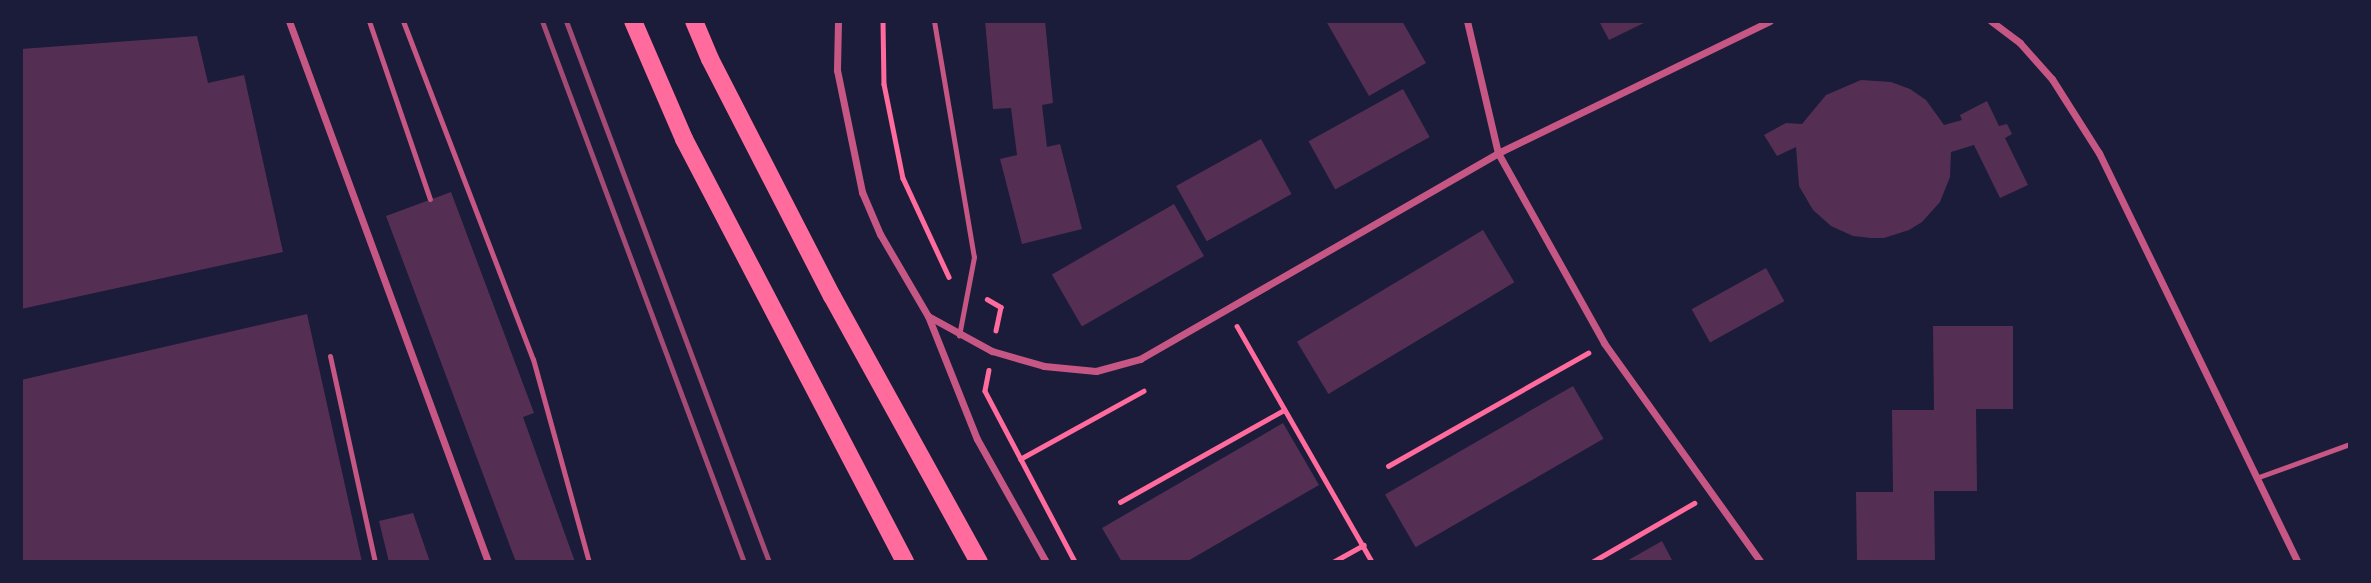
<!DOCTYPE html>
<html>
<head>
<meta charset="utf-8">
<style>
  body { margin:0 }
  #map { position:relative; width:2371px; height:583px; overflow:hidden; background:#1b1b3a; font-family:Mulish,sans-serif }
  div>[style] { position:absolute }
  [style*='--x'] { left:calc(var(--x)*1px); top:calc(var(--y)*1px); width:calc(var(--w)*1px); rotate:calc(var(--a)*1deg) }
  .building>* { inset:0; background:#542f53; transform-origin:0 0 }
  .path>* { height:4.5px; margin:-2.25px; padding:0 2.25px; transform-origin:2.25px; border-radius:2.25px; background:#ff6b9d }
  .service>* { height:5px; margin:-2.5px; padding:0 2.5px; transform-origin:2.5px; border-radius:2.5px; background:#c65784 }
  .minor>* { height:7px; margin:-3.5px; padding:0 3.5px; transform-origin:3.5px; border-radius:3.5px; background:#c65784 }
  .primary>* { height:18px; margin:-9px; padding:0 9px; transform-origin:9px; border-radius:9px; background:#ff6b9d }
  .rail>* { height:5px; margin:-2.5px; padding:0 2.5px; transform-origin:2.5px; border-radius:2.5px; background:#a44b75 }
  span { translate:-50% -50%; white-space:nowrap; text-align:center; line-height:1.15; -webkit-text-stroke:5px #1b1b3a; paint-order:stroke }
  .frame { position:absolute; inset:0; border:23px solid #1b1b3a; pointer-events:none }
</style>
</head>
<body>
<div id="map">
  <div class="building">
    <i style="clip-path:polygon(985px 21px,1045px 21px,1053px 103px,1042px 105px,1047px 147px,1060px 144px,1082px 229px,1022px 244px,1000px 159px,1017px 155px,1011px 108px,993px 109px)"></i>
    <i style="clip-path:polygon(1326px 21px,1402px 21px,1426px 63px,1369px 96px)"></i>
    <i style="clip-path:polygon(1599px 21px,1648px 21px,1609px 40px)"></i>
    <i style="clip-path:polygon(197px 36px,208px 83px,244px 75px,283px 252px,21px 309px,21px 49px)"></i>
    <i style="clip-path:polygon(1861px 80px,1891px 82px,1910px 89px,1926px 100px,1944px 125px,1962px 120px,1960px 115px,1987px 101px,1999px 126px,2007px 124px,2012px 134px,2005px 138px,2028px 185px,2000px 198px,1974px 145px,1951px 152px,1950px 177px,1940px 202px,1922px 222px,1909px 230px,1884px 238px,1871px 238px,1853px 236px,1831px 226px,1813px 210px,1799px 186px,1796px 147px,1777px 156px,1764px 135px,1786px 123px,1802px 124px,1826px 95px)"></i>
    <i style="left:1403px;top:89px;width:55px;height:108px;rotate:61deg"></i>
    <i style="left:1261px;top:139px;width:63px;height:97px;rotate:61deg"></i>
    <i style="clip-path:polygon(451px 192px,534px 413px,523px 417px,575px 562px,516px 562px,386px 216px)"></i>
    <i style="left:1174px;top:204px;width:60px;height:141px;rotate:60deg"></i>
    <i style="left:1483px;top:230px;width:61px;height:217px;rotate:59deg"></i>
    <i style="left:1766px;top:268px;width:38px;height:85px;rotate:61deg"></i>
    <i style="clip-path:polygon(307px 314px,362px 562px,21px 562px,21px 380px)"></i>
    <i style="clip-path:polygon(1933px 326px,2013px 326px,2013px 409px,1976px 409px,1977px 491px,1934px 491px,1935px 562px,1857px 562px,1856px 492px,1893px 492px,1892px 410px,1934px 410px)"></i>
    <i style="left:1573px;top:386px;width:61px;height:217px;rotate:60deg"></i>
    <i style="clip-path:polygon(1283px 423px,1319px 485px,1186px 562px,1122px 562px,1102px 528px)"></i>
    <i style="clip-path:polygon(413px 513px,430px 562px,389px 562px,379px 521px)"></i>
    <i style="clip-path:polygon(1662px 541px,1673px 562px,1625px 562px)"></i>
  </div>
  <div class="path">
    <i style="--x:883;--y:21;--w:63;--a:89.1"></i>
    <i style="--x:884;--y:84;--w:96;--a:78.6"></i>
    <i style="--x:903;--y:178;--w:109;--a:65.1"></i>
    <i style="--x:987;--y:299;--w:16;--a:30"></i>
    <i style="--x:1001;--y:307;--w:24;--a:102"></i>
    <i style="--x:1237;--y:326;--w:272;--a:60.2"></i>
    <i style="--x:989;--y:370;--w:21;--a:101"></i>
    <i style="--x:985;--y:391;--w:193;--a:62.2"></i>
    <i style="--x:1020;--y:459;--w:141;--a:-28.9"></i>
    <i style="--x:1388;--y:466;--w:230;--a:-29.5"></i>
    <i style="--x:1120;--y:502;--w:188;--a:-29.3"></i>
    <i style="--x:1333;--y:562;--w:35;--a:-29"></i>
    <i style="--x:1592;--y:562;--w:118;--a:-30"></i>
  </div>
  <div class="service">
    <i style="--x:369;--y:21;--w:188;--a:71.1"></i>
    <i style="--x:403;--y:21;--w:362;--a:69"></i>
    <i style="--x:533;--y:359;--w:211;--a:74.6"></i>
    <i style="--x:934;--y:21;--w:239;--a:80.4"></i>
    <i style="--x:974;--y:257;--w:80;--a:100.8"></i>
    <i style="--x:330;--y:356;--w:211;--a:77.7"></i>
    <i style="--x:2256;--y:478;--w:100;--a:-19.9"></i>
  </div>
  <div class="minor">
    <i style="--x:289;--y:21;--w:576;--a:69.8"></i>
    <i style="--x:838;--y:21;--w:49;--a:91.2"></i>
    <i style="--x:837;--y:70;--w:125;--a:78.4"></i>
    <i style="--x:862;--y:192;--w:46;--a:66.8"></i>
    <i style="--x:880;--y:234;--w:95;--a:59.7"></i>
    <i style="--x:928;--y:316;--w:132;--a:68.3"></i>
    <i style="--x:977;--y:439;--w:141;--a:60.7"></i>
    <i style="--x:1467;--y:21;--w:136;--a:76.8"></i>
    <i style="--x:1498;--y:153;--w:218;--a:60.8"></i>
    <i style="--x:1604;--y:343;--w:269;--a:54.4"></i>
    <i style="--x:1991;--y:21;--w:36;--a:37"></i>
    <i style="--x:2020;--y:43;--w:48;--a:48.4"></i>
    <i style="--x:2052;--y:79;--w:88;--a:57.6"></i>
    <i style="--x:2099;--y:153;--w:455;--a:64.1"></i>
    <i style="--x:928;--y:316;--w:73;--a:28.7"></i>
    <i style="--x:992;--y:351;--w:54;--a:16.1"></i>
    <i style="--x:1044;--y:366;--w:52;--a:5.5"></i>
    <i style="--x:1096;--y:371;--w:46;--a:-15.3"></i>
    <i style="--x:1140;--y:359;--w:413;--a:-29.9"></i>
    <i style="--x:1498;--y:153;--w:302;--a:-25.9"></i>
  </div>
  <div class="primary">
    <i style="--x:633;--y:21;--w:129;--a:66.6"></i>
    <i style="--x:684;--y:139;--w:477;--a:62.4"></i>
    <i style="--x:694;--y:21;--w:41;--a:67.2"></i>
    <i style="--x:710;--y:59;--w:267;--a:62.8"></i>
    <i style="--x:832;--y:296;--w:304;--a:61.1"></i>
  </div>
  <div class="rail">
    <i style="--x:542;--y:21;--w:577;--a:69.53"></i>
    <i style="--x:566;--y:21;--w:578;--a:69.43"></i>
  </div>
  <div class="frame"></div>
</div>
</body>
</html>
